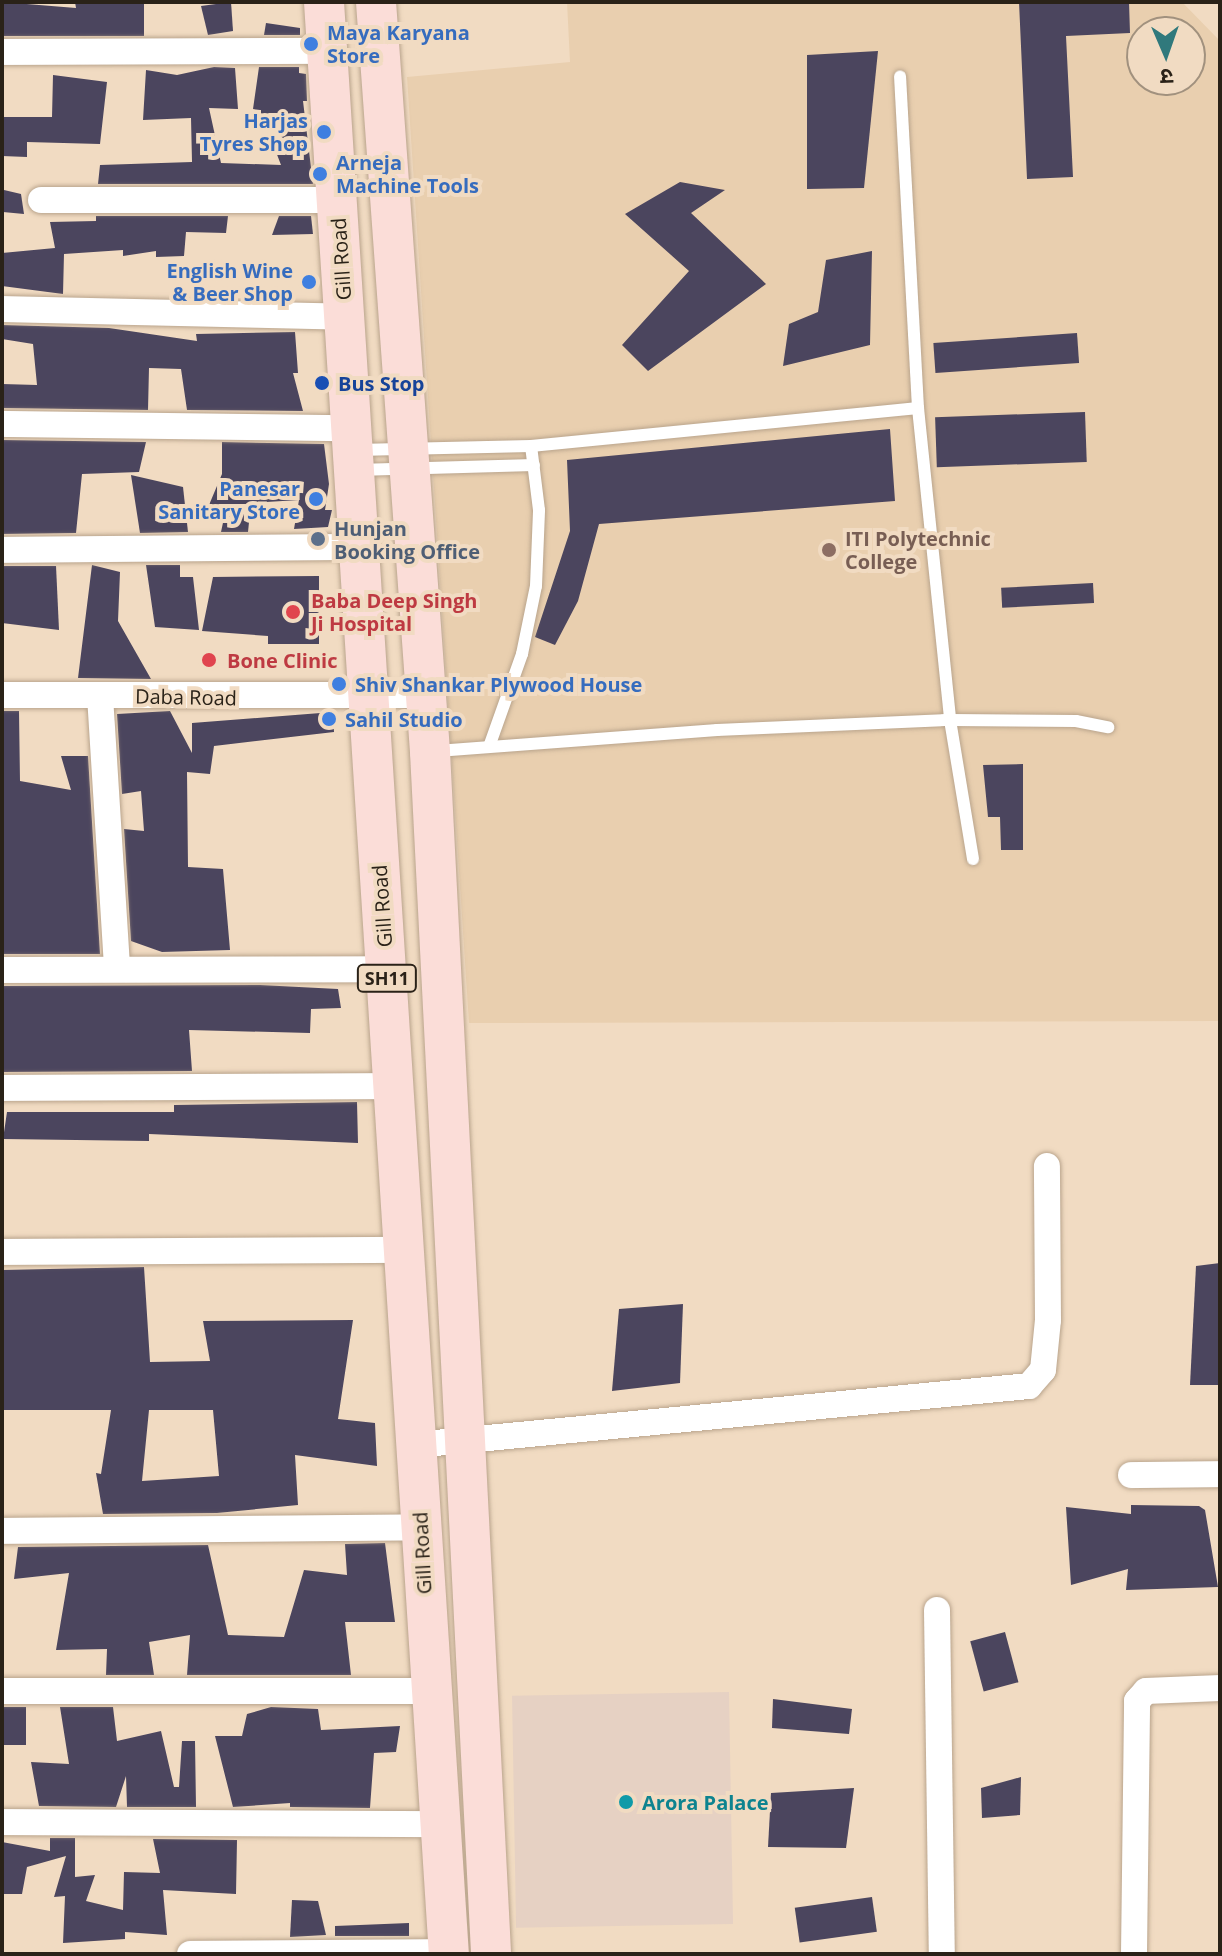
<!DOCTYPE html>
<html>
<head>
<meta charset="utf-8">
<style>
  body { margin:0 }
  #map { position:relative; width:1222px; height:1956px; overflow:hidden; background:#f1dbc2; font-family:"Open Sans","Noto Sans Devanagari",sans-serif }
  div>[style] { position:absolute }
  [style*='--x'] { left:calc(var(--x)*1px); top:calc(var(--y)*1px); width:calc(var(--w)*1px); rotate:calc(var(--a)*1deg) }
  .commercial>* { inset:0; background:#e6d1c3; transform-origin:0 0 }
  .built>* { inset:0; background:#e9cfaf }
  .building>* { inset:0; background:#4b455e; transform-origin:0 0 }
  .roads { filter:drop-shadow(0 0 2px #b9a48c) drop-shadow(0 0 2px #b9a48c) }
  .service>* { height:12px; margin:-6px; padding:0 6px; transform-origin:6px; border-radius:6px; background:#fff }
  .minor>* { height:26px; margin:-13px; padding:0 13px; transform-origin:13px; border-radius:13px; background:#fff }
  .primary>* { height:40px; margin:-20px; padding:0 20px; transform-origin:20px; border-radius:20px; background:#fbddd8 }
  .dots>* { width:22px; height:22px; translate:-50% -50%; box-sizing:border-box; border:4px solid #f1dbc2; border-radius:50% }
  span { translate:-50% -50%; white-space:nowrap; text-align:center; line-height:1.15; -webkit-text-stroke:8px #f1dbc2; paint-order:stroke }
  .shield-label span { padding:2px 6px; background:#f1dbc2; border:2px solid; border-radius:6px; -webkit-text-stroke-width:0 }
  .shield-label { font-size:18px; color:#2a2218; font-weight:700 }
  .shop-label { font-size:20px; color:#366cbe; font-weight:700 }
  .left { translate:0 -50%; text-align:left }
  .right { translate:-100% -50%; text-align:right }
  .street-label { font-size:20px; color:#2a2218 }
  .transit-label { font-size:20px; color:#164399; font-weight:700 }
  .service-label { font-size:20px; color:#4e5e75; font-weight:700 }
  .education-label { font-size:20px; color:#785e54; font-weight:700 }
  .health-label { font-size:20px; color:#be3a42; font-weight:700 }
  .culture-label { font-size:20px; color:#0d838f; font-weight:700 }
  .frame { position:absolute; inset:0; border:4px solid #2a2218; pointer-events:none }
  .north { position:absolute; left:1126px; top:16px; width:80px; height:80px; box-sizing:border-box; background:#f1dbc2; border:2px solid #a1917e; border-radius:50%; rotate:178deg; font-size:22px; font-weight:700; line-height:32px; text-align:center; color:#2a2218 }
  .north::after { content:''; display:block; margin:auto; width:28px; height:36px; background:#30797c; clip-path:polygon(50% 0,100% 100%,50% 72%,0 100%) }
</style>
</head>
<body>
<div id="map">
  <div class="commercial">
    <i style="left:729px;top:1692px;width:232px;height:217px;rotate:89deg"></i>
  </div>
  <div class="built">
    <i style="clip-path:polygon(evenodd,567px 2px,1182px 2px,1220px 41px,1220px 1021px,469px 1023px,407px 77px,570px 62px,567px 2px,1142px 32px,1190px 32px,1190px 80px,1142px 80px,1142px 32px)"></i>
  </div>
  <div class="building">
    <i style="clip-path:polygon(2px 2px,76px 8px,75px 2px,144px 2px,144px 36px,4px 36px)"></i>
    <i style="clip-path:polygon(231px 2px,233px 31px,208px 35px,201px 6px)"></i>
    <i style="clip-path:polygon(1019px 2px,1129px 2px,1130px 33px,1066px 36px,1073px 177px,1027px 179px)"></i>
    <i style="clip-path:polygon(266px 23px,300px 28px,300px 35px,264px 35px)"></i>
    <i style="clip-path:polygon(878px 51px,864px 188px,807px 189px,807px 55px)"></i>
    <i style="clip-path:polygon(214px 67px,235px 68px,238px 109px,209px 108px,221px 163px,281px 165px,260px 110px,253px 109px,259px 67px,299px 67px,299px 73px,306px 74px,307px 101px,303px 101px,313px 184px,98px 184px,100px 165px,192px 162px,191px 118px,143px 120px,146px 70px,177px 75px)"></i>
    <i style="clip-path:polygon(53px 75px,107px 82px,100px 144px,27px 142px,27px 157px,2px 156px,2px 117px,52px 117px)"></i>
    <i style="clip-path:polygon(680px 182px,725px 190px,691px 213px,766px 284px,648px 371px,622px 345px,689px 271px,625px 214px)"></i>
    <i style="clip-path:polygon(4px 190px,21px 194px,24px 214px,3px 212px)"></i>
    <i style="clip-path:polygon(96px 216px,228px 216px,226px 233px,186px 232px,184px 256px,156px 257px,156px 251px,123px 256px,123px 250px,64px 254px,63px 294px,2px 286px,2px 253px,55px 248px,50px 222px,96px 221px)"></i>
    <i style="clip-path:polygon(279px 216px,311px 216px,313px 234px,272px 235px)"></i>
    <i style="clip-path:polygon(872px 251px,870px 345px,783px 366px,789px 324px,818px 312px,826px 260px)"></i>
    <i style="clip-path:polygon(2px 325px,109px 328px,197px 341px,196px 334px,295px 332px,298px 373px,293px 373px,303px 411px,187px 410px,181px 369px,149px 368px,148px 410px,2px 408px,2px 384px,37px 385px,33px 344px,2px 339px)"></i>
    <i style="left:1077px;top:333px;width:30px;height:144px;rotate:86deg"></i>
    <i style="left:1085px;top:412px;width:50px;height:150px;rotate:88deg"></i>
    <i style="clip-path:polygon(890px 429px,895px 501px,599px 524px,578px 601px,555px 645px,535px 637px,570px 531px,567px 460px)"></i>
    <i style="clip-path:polygon(2px 440px,146px 442px,139px 472px,82px 474px,76px 533px,2px 534px)"></i>
    <i style="clip-path:polygon(222px 442px,324px 444px,329px 484px,325px 510px,332px 510px,328px 527px,294px 529px,299px 500px,251px 503px,248px 532px,221px 532px,227px 504px,209px 505px,222px 474px)"></i>
    <i style="clip-path:polygon(131px 475px,183px 487px,188px 532px,140px 533px)"></i>
    <i style="clip-path:polygon(92px 565px,120px 572px,118px 621px,151px 679px,78px 678px)"></i>
    <i style="clip-path:polygon(146px 565px,180px 565px,180px 577px,193px 577px,199px 630px,155px 627px)"></i>
    <i style="clip-path:polygon(2px 566px,56px 566px,59px 630px,2px 623px)"></i>
    <i style="clip-path:polygon(319px 576px,319px 644px,268px 644px,268px 636px,202px 631px,213px 577px)"></i>
    <i style="left:1093px;top:583px;width:20px;height:92px;rotate:87deg"></i>
    <i style="clip-path:polygon(2px 711px,19px 711px,20px 781px,71px 790px,61px 756px,88px 756px,100px 954px,2px 954px)"></i>
    <i style="clip-path:polygon(170px 711px,192px 753px,192px 723px,333px 712px,334px 732px,214px 746px,210px 774px,187px 772px,188px 867px,223px 869px,230px 950px,162px 952px,131px 941px,124px 829px,144px 831px,141px 791px,122px 794px,117px 714px)"></i>
    <i style="clip-path:polygon(1023px 764px,1023px 850px,1001px 850px,1000px 817px,988px 817px,983px 765px)"></i>
    <i style="clip-path:polygon(260px 985px,338px 989px,341px 1008px,311px 1009px,310px 1033px,189px 1030px,192px 1071px,2px 1072px,2px 986px)"></i>
    <i style="clip-path:polygon(357px 1102px,358px 1143px,149px 1134px,149px 1141px,3px 1139px,7px 1112px,174px 1112px,174px 1105px)"></i>
    <i style="clip-path:polygon(1220px 1263px,1220px 1385px,1190px 1385px,1196px 1266px)"></i>
    <i style="clip-path:polygon(evenodd,144px 1267px,150px 1362px,210px 1361px,203px 1321px,353px 1320px,338px 1419px,375px 1423px,377px 1466px,295px 1455px,298px 1505px,217px 1513px,103px 1514px,96px 1473px,101px 1474px,111px 1410px,2px 1410px,2px 1270px,144px 1267px,149px 1410px,213px 1410px,219px 1476px,142px 1481px,149px 1410px)"></i>
    <i style="clip-path:polygon(683px 1304px,680px 1383px,612px 1391px,619px 1309px)"></i>
    <i style="clip-path:polygon(1131px 1505px,1199px 1506px,1205px 1510px,1218px 1587px,1126px 1590px,1128px 1569px,1071px 1585px,1066px 1507px,1131px 1514px)"></i>
    <i style="clip-path:polygon(385px 1543px,395px 1622px,345px 1622px,351px 1675px,187px 1675px,190px 1635px,149px 1642px,154px 1675px,106px 1675px,107px 1649px,56px 1650px,69px 1573px,14px 1579px,18px 1547px,208px 1545px,228px 1635px,284px 1637px,304px 1570px,347px 1575px,345px 1544px)"></i>
    <i style="left:1005px;top:1632px;width:52px;height:36px;rotate:75deg"></i>
    <i style="clip-path:polygon(773px 1699px,852px 1709px,849px 1734px,772px 1728px)"></i>
    <i style="left:2px;top:1707px;width:24px;height:38px"></i>
    <i style="clip-path:polygon(60px 1707px,113px 1707px,117px 1741px,161px 1731px,174px 1787px,179px 1787px,182px 1741px,195px 1741px,196px 1807px,127px 1807px,126px 1776px,116px 1807px,39px 1806px,31px 1762px,69px 1764px)"></i>
    <i style="clip-path:polygon(271px 1707px,318px 1709px,321px 1730px,400px 1726px,396px 1752px,374px 1753px,370px 1808px,290px 1807px,290px 1803px,233px 1807px,215px 1736px,242px 1736px,247px 1714px)"></i>
    <i style="clip-path:polygon(1021px 1777px,1020px 1815px,982px 1818px,981px 1788px)"></i>
    <i style="clip-path:polygon(854px 1788px,846px 1848px,768px 1847px,771px 1793px)"></i>
    <i style="clip-path:polygon(50px 1838px,75px 1838px,75px 1877px,95px 1875px,86px 1901px,123px 1910px,124px 1872px,160px 1873px,153px 1839px,237px 1840px,236px 1894px,163px 1890px,167px 1935px,125px 1932px,125px 1939px,63px 1943px,65px 1896px,54px 1897px,66px 1856px,27px 1867px,22px 1894px,2px 1894px,2px 1842px,50px 1851px)"></i>
    <i style="left:872px;top:1897px;width:35px;height:78px;rotate:82deg"></i>
    <i style="clip-path:polygon(292px 1900px,318px 1901px,326px 1935px,290px 1937px)"></i>
    <i style="clip-path:polygon(409px 1923px,409px 1936px,335px 1936px,335px 1926px)"></i>
  </div>
  <div class="roads">
    <div class="service">
      <i style="--x:918;--y:408;--w:314;--a:84.1"></i>
      <i style="--x:950;--y:720;--w:141;--a:80.6"></i>
      <i style="--x:357;--y:450;--w:174;--a:-1.3"></i>
      <i style="--x:531;--y:446;--w:389;--a:-5.6"></i>
      <i style="--x:918;--y:408;--w:332;--a:-93.1"></i>
      <i style="--x:357;--y:470;--w:177;--a:-1.6"></i>
      <i style="--x:490;--y:744;--w:96;--a:-70.4"></i>
      <i style="--x:522;--y:654;--w:69;--a:-78.4"></i>
      <i style="--x:536;--y:586;--w:76;--a:-87.7"></i>
      <i style="--x:539;--y:510;--w:64;--a:-97.1"></i>
      <i style="--x:437;--y:751;--w:281;--a:-4.3"></i>
      <i style="--x:717;--y:730;--w:233;--a:-2.5"></i>
      <i style="--x:950;--y:720;--w:126;--a:0.5"></i>
      <i style="--x:1076;--y:721;--w:33;--a:11"></i>
    </div>
    <div class="minor">
      <i style="--x:2;--y:52;--w:325;--a:-0.2"></i>
      <i style="--x:41;--y:200;--w:296;--a:0"></i>
      <i style="--x:2;--y:309;--w:343;--a:1.3"></i>
      <i style="--x:2;--y:424;--w:351;--a:0.7"></i>
      <i style="--x:2;--y:550;--w:358;--a:-0.5"></i>
      <i style="--x:2;--y:695;--w:424;--a:0"></i>
      <i style="--x:100;--y:696;--w:273;--a:86.4"></i>
      <i style="--x:2;--y:970;--w:384;--a:-0.1"></i>
      <i style="--x:2;--y:1088;--w:392;--a:-0.3"></i>
      <i style="--x:2;--y:1252;--w:403;--a:-0.3"></i>
      <i style="--x:415;--y:1445;--w:617;--a:-5.49"></i>
      <i style="--x:1029;--y:1386;--w:21;--a:-49"></i>
      <i style="--x:1043;--y:1370;--w:50;--a:-84.3"></i>
      <i style="--x:1048;--y:1320;--w:154;--a:-90.4"></i>
      <i style="--x:1131;--y:1475;--w:89;--a:-0.6"></i>
      <i style="--x:2;--y:1531;--w:418;--a:-0.5"></i>
      <i style="--x:937;--y:1610;--w:344;--a:89.2"></i>
      <i style="--x:2;--y:1691;--w:428;--a:0"></i>
      <i style="--x:2;--y:1822;--w:436;--a:0.3"></i>
      <i style="--x:190;--y:1954;--w:259;--a:-0.4"></i>
      <i style="--x:1134;--y:1954;--w:253;--a:-89.3"></i>
      <i style="--x:1137;--y:1701;--w:13;--a:-48"></i>
      <i style="--x:1146;--y:1691;--w:74;--a:-2.3"></i>
    </div>
    <div class="primary">
      <i style="--x:324;--y:2;--w:1956;--a:86.34"></i>
      <i style="--x:376;--y:2;--w:752;--a:85.88"></i>
      <i style="--x:430;--y:752;--w:1204;--a:87.09"></i>
    </div>
  </div>
  <div class="dots">
    <i style="left:311px;top:44px;background:#3f7fe0"></i>
    <i style="left:324px;top:132px;background:#3f7fe0"></i>
    <i style="left:320px;top:174px;background:#3f7fe0"></i>
    <i style="left:309px;top:282px;background:#3f7fe0"></i>
    <i style="left:322px;top:383px;background:#1a4fb4"></i>
    <i style="left:316px;top:499px;background:#3f7fe0"></i>
    <i style="left:318px;top:539px;background:#5c6f8a"></i>
    <i style="left:829px;top:550px;background:#8d6e63"></i>
    <i style="left:293px;top:612px;background:#e0444e"></i>
    <i style="left:209px;top:660px;background:#e0444e"></i>
    <i style="left:339px;top:684px;background:#3f7fe0"></i>
    <i style="left:329px;top:719px;background:#3f7fe0"></i>
    <i style="left:626px;top:1802px;background:#0f9aa8"></i>
  </div>
  <div class="shield-label">
    <span style="left:387px;top:978px">SH11</span>
  </div>
  <div class="shop-label">
    <span class="left" style="left:327px;top:44px">Maya Karyana<br>Store</span>
    <span class="right" style="left:308px;top:132px">Harjas<br>Tyres Shop</span>
    <span class="left" style="left:336px;top:174px">Arneja<br>Machine Tools</span>
    <span class="right" style="left:293px;top:282px">English Wine<br>&amp; Beer Shop</span>
    <span class="right" style="left:300px;top:500px">Panesar<br>Sanitary Store</span>
    <span class="left" style="left:355px;top:684px">Shiv Shankar Plywood House</span>
    <span class="left" style="left:345px;top:719px">Sahil Studio</span>
  </div>
  <div class="street-label">
    <span style="left:341px;top:259px;rotate:-94deg">Gill Road</span>
    <span style="left:186px;top:697px;rotate:1deg">Daba Road</span>
    <span style="left:382px;top:906px;rotate:-94deg">Gill Road</span>
    <span style="left:422px;top:1553px;rotate:-93deg">Gill Road</span>
  </div>
  <div class="transit-label">
    <span class="left" style="left:338px;top:383px">Bus Stop</span>
  </div>
  <div class="service-label">
    <span class="left" style="left:334px;top:540px">Hunjan<br>Booking Office</span>
  </div>
  <div class="education-label">
    <span class="left" style="left:845px;top:550px">ITI Polytechnic<br>College</span>
  </div>
  <div class="health-label">
    <span class="left" style="left:311px;top:612px">Baba Deep Singh<br>Ji Hospital</span>
    <span class="left" style="left:227px;top:660px">Bone Clinic</span>
  </div>
  <div class="culture-label">
    <span class="left" style="left:642px;top:1802px">Arora Palace</span>
  </div>
  <div class="frame"></div>
  <div class="north">उ</div>
</div>
</body>
</html>
